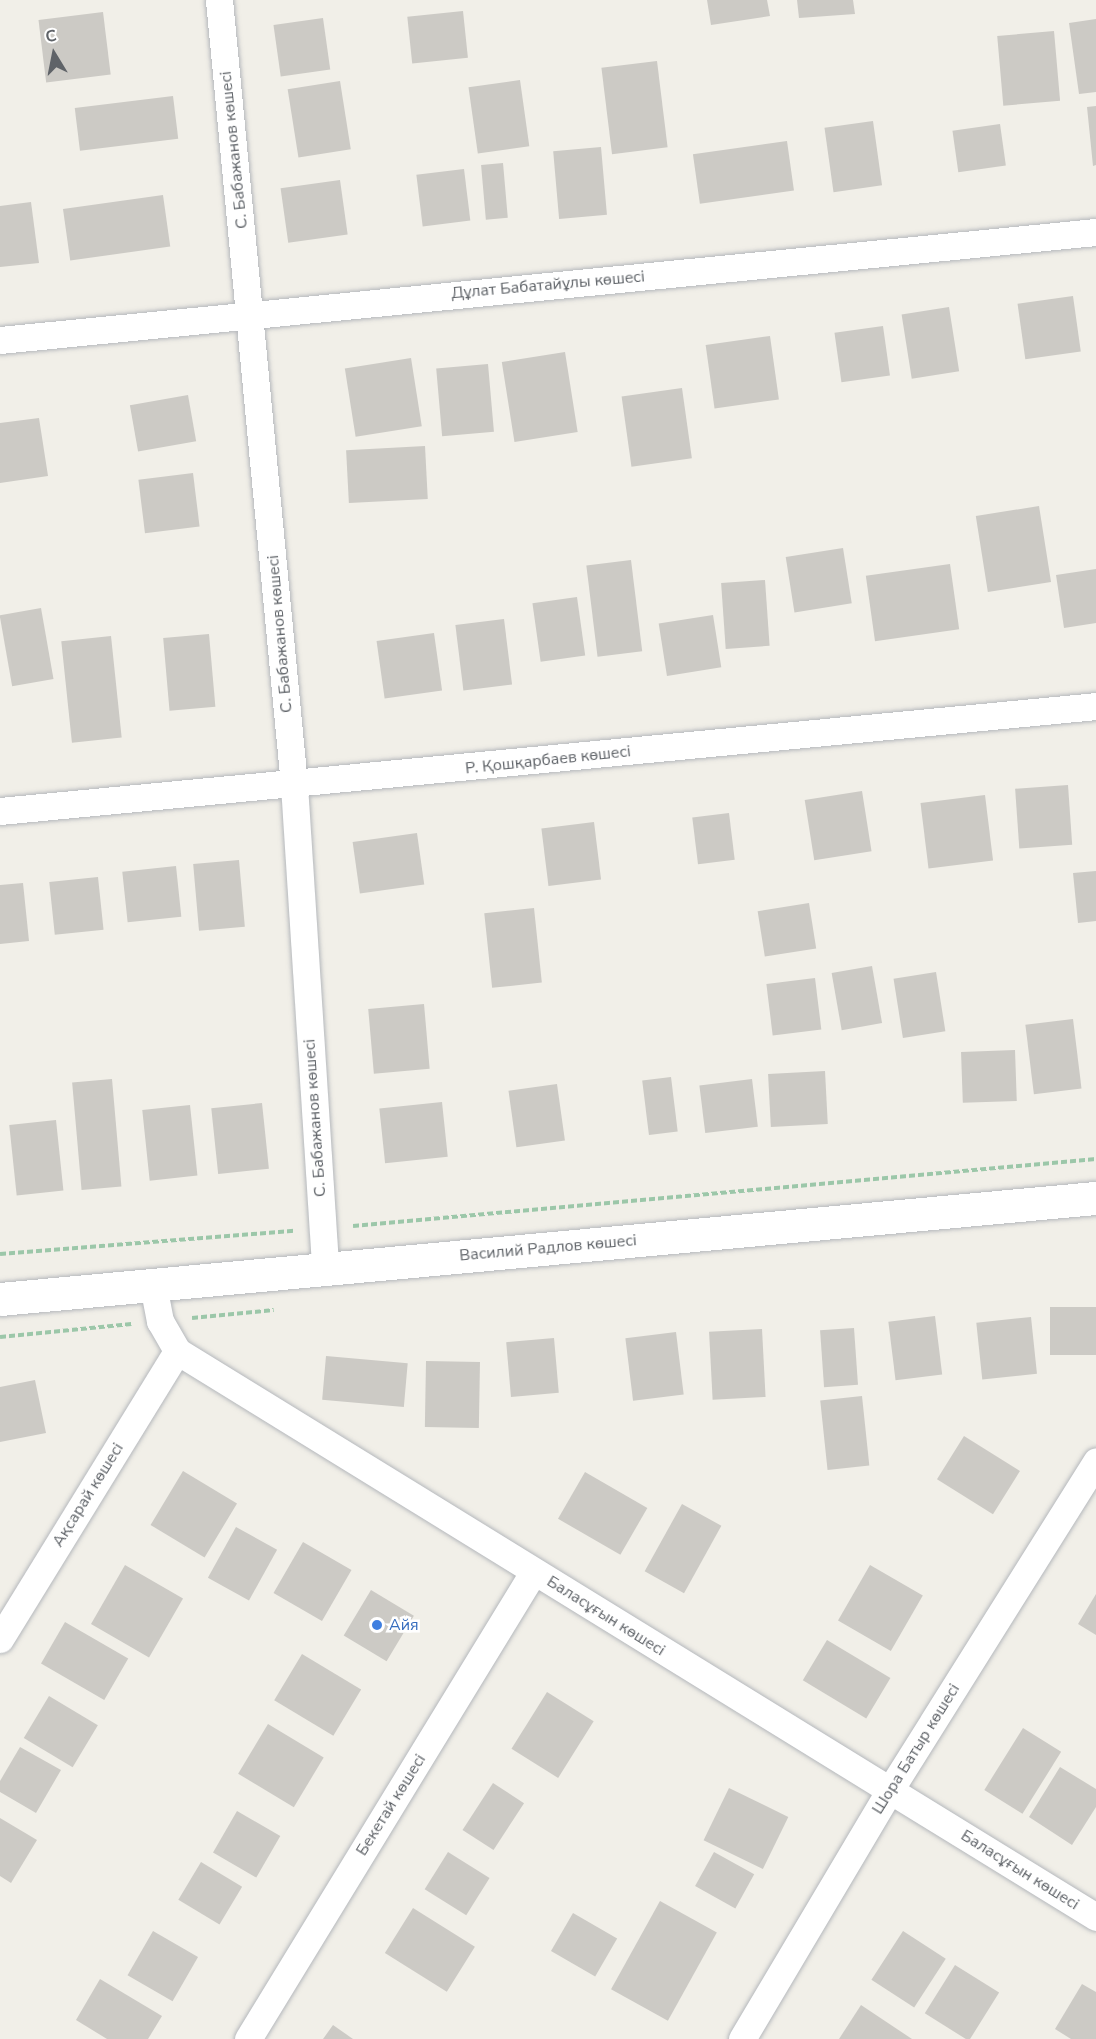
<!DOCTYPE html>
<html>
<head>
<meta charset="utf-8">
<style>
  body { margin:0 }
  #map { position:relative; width:1096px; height:2039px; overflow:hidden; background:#f1efe8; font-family:"Nunito Sans",sans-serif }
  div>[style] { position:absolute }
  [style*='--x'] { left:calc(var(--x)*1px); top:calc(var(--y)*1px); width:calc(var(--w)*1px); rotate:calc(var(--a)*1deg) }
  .building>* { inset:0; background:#cccac5; transform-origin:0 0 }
  .path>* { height:4px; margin-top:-2px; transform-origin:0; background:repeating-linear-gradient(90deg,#9cc7a9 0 6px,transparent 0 9px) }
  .roads { filter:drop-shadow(0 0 2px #b5b8bc) drop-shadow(0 0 2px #b5b8bc) }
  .street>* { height:27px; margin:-13.5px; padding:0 13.5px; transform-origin:13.5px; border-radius:13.5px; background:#fff }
  .secondary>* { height:33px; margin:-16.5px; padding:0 16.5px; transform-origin:16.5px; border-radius:16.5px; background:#fff }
  .dots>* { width:16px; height:16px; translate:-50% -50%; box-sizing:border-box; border:3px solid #fff; border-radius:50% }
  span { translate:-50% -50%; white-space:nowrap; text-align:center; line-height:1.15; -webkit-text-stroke:5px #fff; paint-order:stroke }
  .street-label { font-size:16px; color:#5f6368 }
  .shop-label { font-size:16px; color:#366cbe }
  .left { translate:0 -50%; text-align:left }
  .north { position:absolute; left:24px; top:24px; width:60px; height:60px; -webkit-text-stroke:4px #fff; paint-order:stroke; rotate:350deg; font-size:16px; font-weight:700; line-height:24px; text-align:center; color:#5f6368 }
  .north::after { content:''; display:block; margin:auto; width:21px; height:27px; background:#5f6368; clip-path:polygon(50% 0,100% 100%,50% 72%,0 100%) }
</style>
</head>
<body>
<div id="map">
  <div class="building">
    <i style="clip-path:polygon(707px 0,767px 0,770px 16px,711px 25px)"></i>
    <i style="clip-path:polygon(797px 0,853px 0,855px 14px,799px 18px)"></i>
    <i style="left:463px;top:11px;width:47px;height:56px;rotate:84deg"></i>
    <i style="left:103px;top:12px;width:63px;height:65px;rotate:83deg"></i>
    <i style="left:323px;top:18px;width:52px;height:50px;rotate:82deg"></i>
    <i style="clip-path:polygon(1096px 19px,1096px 92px,1079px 94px,1069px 23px)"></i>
    <i style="left:1054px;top:31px;width:70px;height:57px;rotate:85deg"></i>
    <i style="left:657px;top:61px;width:87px;height:56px;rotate:83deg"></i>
    <i style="left:520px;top:80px;width:67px;height:52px;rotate:82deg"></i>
    <i style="left:340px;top:81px;width:69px;height:53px;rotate:81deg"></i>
    <i style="left:173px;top:96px;width:43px;height:99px;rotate:83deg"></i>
    <i style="clip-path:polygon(1096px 106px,1096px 165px,1093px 166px,1087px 107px)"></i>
    <i style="left:873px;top:121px;width:65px;height:49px;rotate:82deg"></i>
    <i style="left:1000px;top:124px;width:42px;height:48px;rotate:82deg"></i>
    <i style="left:787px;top:141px;width:50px;height:95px;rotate:82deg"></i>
    <i style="left:601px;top:147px;width:68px;height:48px;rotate:85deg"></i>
    <i style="left:503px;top:163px;width:55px;height:22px;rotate:85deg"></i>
    <i style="left:464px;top:169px;width:52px;height:48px;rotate:83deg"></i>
    <i style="left:340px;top:180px;width:55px;height:60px;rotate:82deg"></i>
    <i style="left:163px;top:195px;width:52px;height:101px;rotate:82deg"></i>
    <i style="clip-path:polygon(31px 202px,39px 263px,0 267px,0 206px)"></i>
    <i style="left:1073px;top:296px;width:56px;height:56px;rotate:82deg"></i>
    <i style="left:949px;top:307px;width:65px;height:48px;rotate:81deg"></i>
    <i style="left:883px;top:326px;width:50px;height:49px;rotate:82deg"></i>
    <i style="left:770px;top:336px;width:64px;height:65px;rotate:82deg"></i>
    <i style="left:565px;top:352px;width:81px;height:64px;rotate:81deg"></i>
    <i style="left:411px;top:358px;width:69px;height:67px;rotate:81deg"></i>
    <i style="left:488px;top:364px;width:68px;height:52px;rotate:85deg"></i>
    <i style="left:682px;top:388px;width:71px;height:61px;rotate:82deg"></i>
    <i style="left:188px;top:395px;width:47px;height:59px;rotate:80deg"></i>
    <i style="clip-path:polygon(39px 418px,48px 476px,0 483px,0 423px)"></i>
    <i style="left:425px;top:446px;width:53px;height:79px;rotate:87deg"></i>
    <i style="left:193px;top:473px;width:54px;height:55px;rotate:83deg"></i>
    <i style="left:1039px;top:506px;width:77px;height:64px;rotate:81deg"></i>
    <i style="left:843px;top:548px;width:56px;height:58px;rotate:81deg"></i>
    <i style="left:631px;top:560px;width:92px;height:45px;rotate:83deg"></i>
    <i style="left:950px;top:564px;width:66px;height:85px;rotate:82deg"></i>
    <i style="clip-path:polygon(1096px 569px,1096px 623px,1064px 628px,1056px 575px)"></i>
    <i style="left:765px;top:580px;width:66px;height:44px;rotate:86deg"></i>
    <i style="left:577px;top:597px;width:59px;height:45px;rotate:82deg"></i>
    <i style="left:41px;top:608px;width:72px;height:42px;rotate:80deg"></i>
    <i style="left:713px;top:615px;width:53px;height:55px;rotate:81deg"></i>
    <i style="left:504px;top:619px;width:66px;height:49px;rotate:83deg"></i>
    <i style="left:434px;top:633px;width:58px;height:58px;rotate:82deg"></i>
    <i style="left:209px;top:634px;width:73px;height:46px;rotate:85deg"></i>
    <i style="left:111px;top:636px;width:102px;height:50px;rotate:84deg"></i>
    <i style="left:1068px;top:785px;width:60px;height:53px;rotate:86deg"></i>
    <i style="left:862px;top:791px;width:61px;height:58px;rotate:81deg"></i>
    <i style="left:985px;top:795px;width:66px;height:65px;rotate:83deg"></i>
    <i style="left:729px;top:813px;width:47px;height:37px;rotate:83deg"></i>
    <i style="left:594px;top:822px;width:58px;height:53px;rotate:83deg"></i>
    <i style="left:417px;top:833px;width:52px;height:65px;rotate:82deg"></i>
    <i style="left:239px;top:860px;width:67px;height:46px;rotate:85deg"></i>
    <i style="left:176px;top:866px;width:51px;height:54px;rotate:84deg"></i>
    <i style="clip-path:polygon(1096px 871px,1096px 921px,1078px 923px,1073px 873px)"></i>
    <i style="left:98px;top:877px;width:53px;height:49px;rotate:84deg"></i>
    <i style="clip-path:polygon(23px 883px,29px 941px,0 944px,0 885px)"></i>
    <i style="left:809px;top:903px;width:46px;height:52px;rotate:81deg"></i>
    <i style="left:534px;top:908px;width:75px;height:50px;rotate:84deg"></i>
    <i style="left:872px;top:966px;width:58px;height:41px;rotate:80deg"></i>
    <i style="left:936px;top:972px;width:60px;height:43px;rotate:81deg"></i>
    <i style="left:815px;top:978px;width:52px;height:49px;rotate:83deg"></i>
    <i style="left:424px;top:1004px;width:65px;height:56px;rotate:85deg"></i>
    <i style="left:1073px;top:1019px;width:70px;height:48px;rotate:83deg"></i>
    <i style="left:1015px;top:1050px;width:51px;height:54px;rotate:88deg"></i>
    <i style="left:825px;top:1071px;width:53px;height:57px;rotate:87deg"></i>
    <i style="left:671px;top:1077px;width:55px;height:29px;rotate:83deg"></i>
    <i style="left:112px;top:1079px;width:108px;height:40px;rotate:85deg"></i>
    <i style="left:752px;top:1079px;width:48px;height:53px;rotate:83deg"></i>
    <i style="left:557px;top:1084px;width:57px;height:49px;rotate:82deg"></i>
    <i style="left:442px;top:1102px;width:55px;height:63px;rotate:84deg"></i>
    <i style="left:262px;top:1103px;width:66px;height:51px;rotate:84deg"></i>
    <i style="left:190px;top:1105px;width:71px;height:48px;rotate:84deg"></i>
    <i style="left:56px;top:1120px;width:71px;height:47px;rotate:84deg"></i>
    <i style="left:1096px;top:1307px;width:48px;height:46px;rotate:90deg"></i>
    <i style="left:935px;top:1316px;width:59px;height:47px;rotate:83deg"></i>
    <i style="left:1031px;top:1317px;width:57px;height:55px;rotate:84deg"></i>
    <i style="left:854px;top:1328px;width:57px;height:34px;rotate:86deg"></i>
    <i style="left:762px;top:1329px;width:68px;height:53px;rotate:87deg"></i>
    <i style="left:676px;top:1332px;width:63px;height:51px;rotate:83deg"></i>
    <i style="left:554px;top:1338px;width:55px;height:48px;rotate:85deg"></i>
    <i style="left:326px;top:1356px;width:82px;height:44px;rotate:5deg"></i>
    <i style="left:426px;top:1361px;width:54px;height:66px;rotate:1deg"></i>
    <i style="clip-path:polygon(35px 1380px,46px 1433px,0 1442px,0 1387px)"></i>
    <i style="left:862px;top:1396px;width:70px;height:42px;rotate:84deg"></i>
    <i style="left:964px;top:1436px;width:66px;height:51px;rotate:32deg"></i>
    <i style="left:183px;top:1471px;width:63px;height:63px;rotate:31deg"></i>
    <i style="left:585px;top:1472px;width:72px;height:54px;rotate:30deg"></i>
    <i style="left:682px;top:1504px;width:45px;height:77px;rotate:29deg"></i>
    <i style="left:236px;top:1527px;width:47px;height:58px;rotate:29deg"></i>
    <i style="left:303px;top:1542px;width:56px;height:59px;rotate:30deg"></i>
    <i style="left:125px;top:1565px;width:67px;height:68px;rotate:30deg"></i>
    <i style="left:870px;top:1565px;width:61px;height:64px;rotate:30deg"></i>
    <i style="left:371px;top:1590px;width:50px;height:53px;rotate:31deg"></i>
    <i style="clip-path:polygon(1096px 1594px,1096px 1635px,1078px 1624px)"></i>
    <i style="left:65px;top:1622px;width:73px;height:48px;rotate:30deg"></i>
    <i style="left:827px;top:1640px;width:74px;height:47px;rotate:31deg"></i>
    <i style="left:302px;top:1654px;width:69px;height:54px;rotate:31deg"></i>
    <i style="left:547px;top:1692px;width:55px;height:67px;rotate:32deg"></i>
    <i style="left:49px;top:1696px;width:57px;height:49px;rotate:31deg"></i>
    <i style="left:268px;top:1724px;width:65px;height:58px;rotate:31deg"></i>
    <i style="left:1023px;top:1728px;width:45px;height:73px;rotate:32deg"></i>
    <i style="clip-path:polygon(20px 1747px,61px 1770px,36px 1813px,0 1792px,0 1781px)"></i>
    <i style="clip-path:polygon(1060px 1767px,1096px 1789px,1096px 1807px,1072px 1845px,1029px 1817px)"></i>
    <i style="left:493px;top:1783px;width:37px;height:56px;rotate:33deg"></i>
    <i style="left:729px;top:1788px;width:66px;height:58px;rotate:26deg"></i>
    <i style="left:237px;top:1811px;width:50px;height:48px;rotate:30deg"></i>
    <i style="clip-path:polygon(0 1818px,37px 1840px,11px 1883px,0 1876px)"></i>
    <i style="left:448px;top:1852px;width:49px;height:44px;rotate:32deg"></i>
    <i style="left:714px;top:1852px;width:46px;height:39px;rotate:29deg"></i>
    <i style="left:201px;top:1862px;width:48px;height:44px;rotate:31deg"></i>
    <i style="left:660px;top:1901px;width:65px;height:101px;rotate:29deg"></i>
    <i style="left:413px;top:1908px;width:73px;height:53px;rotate:32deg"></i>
    <i style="left:573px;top:1913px;width:51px;height:44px;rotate:30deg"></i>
    <i style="left:153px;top:1931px;width:52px;height:51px;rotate:30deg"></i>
    <i style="left:903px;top:1931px;width:51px;height:58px;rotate:33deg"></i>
    <i style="left:955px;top:1965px;width:52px;height:57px;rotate:32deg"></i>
    <i style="clip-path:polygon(100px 1979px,162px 2016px,148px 2039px,107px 2039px,76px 2020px)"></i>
    <i style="clip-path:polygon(1082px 1984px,1096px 1992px,1096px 2039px,1071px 2039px,1055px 2029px)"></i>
    <i style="clip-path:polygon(861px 2005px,912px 2039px,839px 2039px)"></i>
    <i style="clip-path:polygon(333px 2025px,353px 2039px,323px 2039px)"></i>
  </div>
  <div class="path">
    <i style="--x:353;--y:1226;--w:746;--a:-5.15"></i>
    <i style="--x:0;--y:1254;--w:295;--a:-4.5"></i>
    <i style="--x:192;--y:1318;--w:82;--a:-5.6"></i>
    <i style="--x:0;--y:1337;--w:132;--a:-5.7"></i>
  </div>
  <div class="roads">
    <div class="street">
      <i style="--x:219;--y:0;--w:789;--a:84.54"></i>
      <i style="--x:294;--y:785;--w:485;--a:86.3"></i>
      <i style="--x:0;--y:340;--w:1101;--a:-5.63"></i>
      <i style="--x:0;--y:811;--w:1101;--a:-5.47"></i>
      <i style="--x:153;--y:1285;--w:37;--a:79"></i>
      <i style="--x:160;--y:1321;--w:34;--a:60"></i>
      <i style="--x:177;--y:1351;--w:1079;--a:31.63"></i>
      <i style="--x:0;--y:1639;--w:338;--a:-58.4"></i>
      <i style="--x:248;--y:2039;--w:548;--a:-58.57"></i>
      <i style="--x:742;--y:2039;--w:290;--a:-59.3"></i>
      <i style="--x:890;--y:1790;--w:388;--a:-57.9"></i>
    </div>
    <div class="secondary">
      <i style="--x:0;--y:1299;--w:1101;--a:-5.27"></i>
    </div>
  </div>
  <div class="dots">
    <i style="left:377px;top:1625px;background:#3f7fe0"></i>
  </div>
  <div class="street-label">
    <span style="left:234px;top:150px;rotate:-96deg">С. Бабажанов көшесі</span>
    <span style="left:548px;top:285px;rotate:-5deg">Дұлат Бабатайұлы көшесі</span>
    <span style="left:280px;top:634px;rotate:-95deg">С. Бабажанов көшесі</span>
    <span style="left:548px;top:760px;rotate:-6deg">Р. Қошқарбаев көшесі</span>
    <span style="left:315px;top:1118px;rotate:-94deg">С. Бабажанов көшесі</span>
    <span style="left:548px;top:1248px;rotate:-5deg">Василий Радлов көшесі</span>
    <span style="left:88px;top:1495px;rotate:-58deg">Ақсарай көшесі</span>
    <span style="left:606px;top:1616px;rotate:32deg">Баласұғын көшесі</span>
    <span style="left:916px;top:1749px;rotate:-58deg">Шора Батыр көшесі</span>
    <span style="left:391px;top:1805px;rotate:-58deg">Бекетай көшесі</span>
    <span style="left:1020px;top:1870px;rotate:32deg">Баласұғын көшесі</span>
  </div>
  <div class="shop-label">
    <span class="left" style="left:389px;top:1625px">Айя</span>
  </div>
  <div class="north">С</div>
</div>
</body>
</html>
